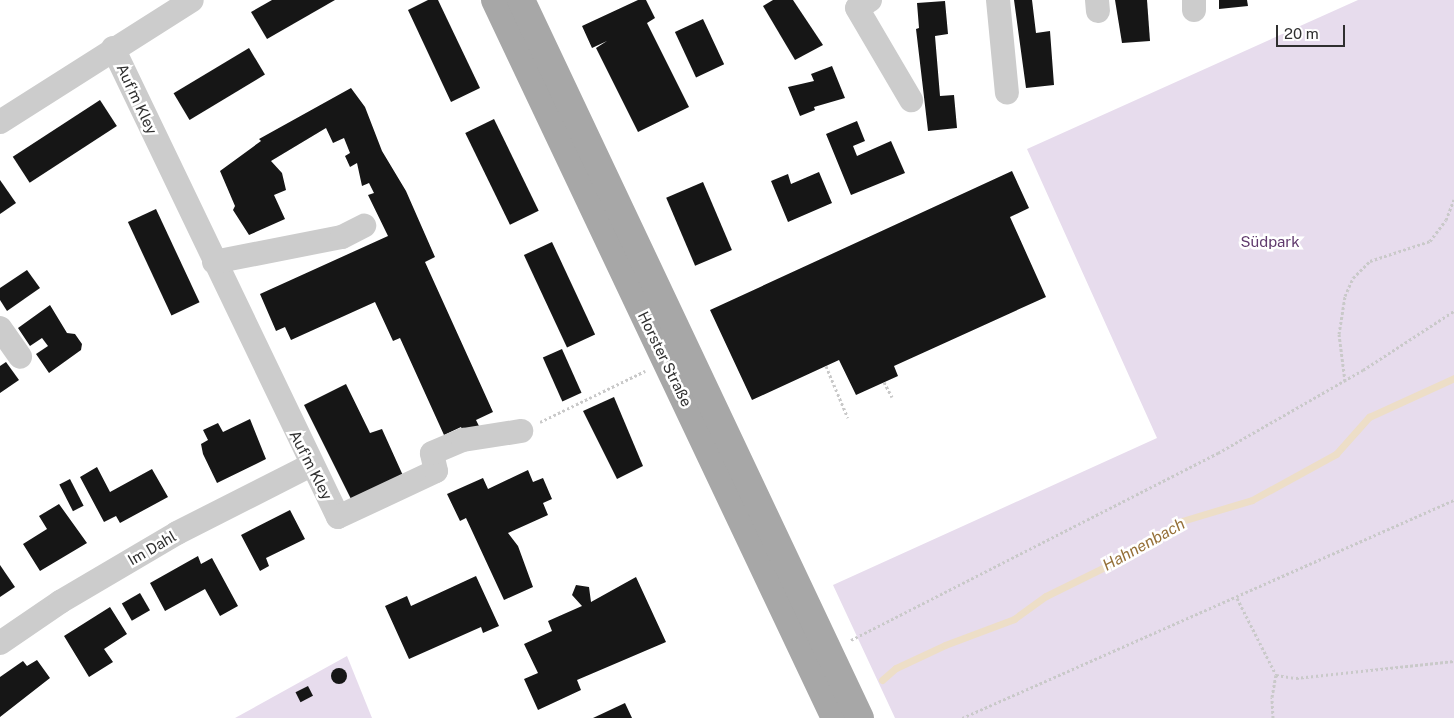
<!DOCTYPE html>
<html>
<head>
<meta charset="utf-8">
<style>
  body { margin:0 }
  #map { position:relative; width:1454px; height:718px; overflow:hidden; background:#fff; font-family:"Public Sans",sans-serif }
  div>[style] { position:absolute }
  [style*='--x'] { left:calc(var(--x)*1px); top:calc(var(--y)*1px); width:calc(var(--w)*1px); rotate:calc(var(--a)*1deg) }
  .green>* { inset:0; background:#e7dced }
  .stream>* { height:7px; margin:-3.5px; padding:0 3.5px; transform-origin:3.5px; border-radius:3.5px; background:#eddec7 }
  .building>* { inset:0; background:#161616; transform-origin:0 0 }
  .round { border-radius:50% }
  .path>* { height:3px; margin-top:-1.5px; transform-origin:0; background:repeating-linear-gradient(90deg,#c9c9c9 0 2.5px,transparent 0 5px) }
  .minor>* { height:24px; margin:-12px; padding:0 12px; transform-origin:12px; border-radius:12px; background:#ccc }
  .major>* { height:28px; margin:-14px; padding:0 14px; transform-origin:14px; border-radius:14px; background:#a7a7a7 }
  span { translate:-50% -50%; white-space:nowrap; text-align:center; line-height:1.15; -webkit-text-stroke:5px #fff; paint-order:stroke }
  .street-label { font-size:15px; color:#2f2f2f }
  .park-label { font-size:15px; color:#603a6d }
  .water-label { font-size:16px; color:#957038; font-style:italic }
  .scale { position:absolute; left:1276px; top:25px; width:69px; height:22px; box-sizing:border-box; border:2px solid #2f2f2f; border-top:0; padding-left:6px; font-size:15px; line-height:18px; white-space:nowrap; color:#2f2f2f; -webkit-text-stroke:4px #fff; paint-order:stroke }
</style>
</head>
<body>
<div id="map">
  <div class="green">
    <i style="clip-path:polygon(1358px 0,1454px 0,1454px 718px,895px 718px,833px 585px,1157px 438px,1027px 149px)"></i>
    <i style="clip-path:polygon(347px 656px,372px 718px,235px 718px)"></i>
  </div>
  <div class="stream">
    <i style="--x:882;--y:680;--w:18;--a:-41"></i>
    <i style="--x:896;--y:668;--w:54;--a:-25.1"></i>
    <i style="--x:945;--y:645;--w:74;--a:-20.6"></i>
    <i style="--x:1014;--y:619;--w:39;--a:-36"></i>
    <i style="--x:1046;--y:596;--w:102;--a:-26.3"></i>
    <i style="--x:1137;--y:551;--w:54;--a:-33.7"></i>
    <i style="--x:1182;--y:521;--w:73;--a:-16.7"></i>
    <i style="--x:1252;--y:500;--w:96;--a:-28.7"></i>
    <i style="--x:1336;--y:454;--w:50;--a:-48.3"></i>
    <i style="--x:1369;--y:417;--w:94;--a:-24.6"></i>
  </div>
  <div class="building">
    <i style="clip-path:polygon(272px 0,335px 0,267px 39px,251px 12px)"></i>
    <i style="clip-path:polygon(428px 0,438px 0,480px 88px,451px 102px,408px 10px)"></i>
    <i style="clip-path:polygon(638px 0,646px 0,655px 18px,647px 23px,689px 107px,638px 132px,596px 48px,607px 41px,592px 48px,582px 26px)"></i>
    <i style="clip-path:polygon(773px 0,793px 0,823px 45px,795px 60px,763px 6px)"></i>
    <i style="clip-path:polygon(1014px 0,1032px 0,1036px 33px,1050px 31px,1054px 85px,1026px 88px)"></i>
    <i style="clip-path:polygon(1115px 0,1147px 0,1150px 41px,1122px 43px)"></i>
    <i style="clip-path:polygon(1219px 0,1247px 0,1248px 6px,1219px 9px)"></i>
    <i style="clip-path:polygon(945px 1px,948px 34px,935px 36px,940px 96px,954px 95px,957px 128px,928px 131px,916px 29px,919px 28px,917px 3px)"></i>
    <i style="left:703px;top:19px;width:50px;height:31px;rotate:65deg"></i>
    <i style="left:249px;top:48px;width:31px;height:88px;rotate:59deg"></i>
    <i style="clip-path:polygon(832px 66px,845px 98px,814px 107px,815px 110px,800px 116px,788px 87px,814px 81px,811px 74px)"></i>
    <i style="clip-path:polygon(351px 88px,365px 107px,382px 151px,406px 191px,435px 257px,425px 262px,493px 412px,476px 420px,479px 426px,464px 434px,461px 427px,444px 435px,400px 338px,393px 341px,375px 302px,291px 340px,285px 327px,276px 331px,260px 294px,388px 236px,368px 195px,374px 193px,369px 183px,362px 186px,357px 163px,350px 167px,345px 156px,350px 153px,344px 138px,333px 143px,326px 128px,271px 161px,282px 173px,286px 190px,274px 195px,285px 219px,249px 235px,233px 210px,235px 206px,220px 171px,261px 141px,259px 139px)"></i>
    <i style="left:100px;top:100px;width:31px;height:104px;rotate:57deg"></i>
    <i style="left:494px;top:119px;width:102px;height:32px;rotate:64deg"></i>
    <i style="clip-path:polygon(857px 121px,865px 141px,853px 146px,857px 156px,891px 141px,905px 173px,851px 195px,826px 134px)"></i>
    <i style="clip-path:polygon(1012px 171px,1029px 208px,1010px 217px,1046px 297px,894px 366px,898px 376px,856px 395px,839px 360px,752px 400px,710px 310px)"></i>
    <i style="clip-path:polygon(819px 172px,832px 203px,788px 222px,771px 181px,788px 174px,791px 184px)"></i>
    <i style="clip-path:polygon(0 180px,16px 203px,0 214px)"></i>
    <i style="left:703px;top:182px;width:74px;height:40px;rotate:67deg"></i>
    <i style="left:156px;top:209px;width:103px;height:31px;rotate:65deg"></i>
    <i style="left:552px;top:242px;width:102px;height:31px;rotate:65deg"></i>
    <i style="clip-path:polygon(27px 270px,40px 288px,7px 311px,0 300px,0 288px)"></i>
    <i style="clip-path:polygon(50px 305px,67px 333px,75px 334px,82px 344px,81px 350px,49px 373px,36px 354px,48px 346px,42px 338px,30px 346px,18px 328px)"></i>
    <i style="left:562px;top:349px;width:48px;height:21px;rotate:66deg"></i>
    <i style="clip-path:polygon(6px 362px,19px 380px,0 393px,0 366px)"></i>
    <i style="clip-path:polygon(346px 384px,370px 433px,382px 429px,405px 480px,354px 505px,304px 405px)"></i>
    <i style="clip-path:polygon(614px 397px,643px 466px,617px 479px,583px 411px)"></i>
    <i style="clip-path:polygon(250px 419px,266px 459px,217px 483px,203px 454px,201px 444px,208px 440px,203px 430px,218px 423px,223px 432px)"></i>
    <i style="clip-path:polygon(97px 467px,110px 492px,152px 469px,168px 497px,120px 523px,116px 516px,104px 522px,80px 477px)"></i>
    <i style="clip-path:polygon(528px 470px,533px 482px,543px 478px,552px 499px,543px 503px,548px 515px,508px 533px,518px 546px,533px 587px,504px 600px,466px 518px,460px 521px,447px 494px,483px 478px,488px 489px)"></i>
    <i style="left:70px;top:479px;width:30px;height:12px;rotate:63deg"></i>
    <i style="clip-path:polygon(59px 504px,87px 543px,40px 571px,23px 544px,47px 529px,39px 516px)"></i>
    <i style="clip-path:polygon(290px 510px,305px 539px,266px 558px,269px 566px,260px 571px,241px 535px)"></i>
    <i style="clip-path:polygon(198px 556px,201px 564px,212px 558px,238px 606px,220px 616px,205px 589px,165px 611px,150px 583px)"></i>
    <i style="clip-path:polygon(0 565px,15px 587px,0 597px)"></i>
    <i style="clip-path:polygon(476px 576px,499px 626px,483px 633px,481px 627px,409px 659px,385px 606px,407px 596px,411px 606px)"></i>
    <i style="clip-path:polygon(636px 577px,666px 642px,577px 680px,581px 690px,538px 710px,524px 679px,538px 673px,524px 644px,552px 631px,548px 621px,582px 606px,572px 595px,576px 585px,589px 587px,591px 602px)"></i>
    <i style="left:140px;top:593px;width:20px;height:21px;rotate:60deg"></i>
    <i style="clip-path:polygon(110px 607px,127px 634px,104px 649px,113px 662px,89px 677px,64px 636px)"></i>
    <i style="clip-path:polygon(37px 660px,50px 678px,0 717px,0 677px,23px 661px,27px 666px)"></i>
    <i class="round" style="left:331px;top:668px;width:16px;height:16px"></i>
    <i style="left:308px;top:686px;width:11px;height:14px;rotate:63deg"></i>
    <i style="clip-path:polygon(625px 703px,632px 718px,593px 718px)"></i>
  </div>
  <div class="path">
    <i style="--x:826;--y:366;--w:56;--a:67.1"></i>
    <i style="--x:1345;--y:381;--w:47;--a:-97.3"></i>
    <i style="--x:1339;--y:334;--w:38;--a:-81"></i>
    <i style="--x:1345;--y:296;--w:20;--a:-66"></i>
    <i style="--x:1353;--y:278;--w:24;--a:-45"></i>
    <i style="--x:1370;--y:261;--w:63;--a:-18.4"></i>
    <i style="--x:1430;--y:241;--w:26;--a:-53"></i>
    <i style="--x:1446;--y:220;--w:22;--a:-69"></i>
    <i style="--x:884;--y:382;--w:17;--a:62"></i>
    <i style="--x:540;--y:422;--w:117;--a:-25.9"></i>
    <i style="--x:1237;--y:598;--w:86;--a:63.1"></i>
    <i style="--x:1276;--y:675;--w:20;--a:9"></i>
    <i style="--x:1296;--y:678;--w:159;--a:-6.1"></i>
    <i style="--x:851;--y:640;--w:412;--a:-27"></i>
    <i style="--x:1218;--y:453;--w:167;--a:-29.8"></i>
    <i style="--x:1363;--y:370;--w:108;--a:-33"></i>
    <i style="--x:962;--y:718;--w:538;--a:-23.9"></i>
    <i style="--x:1273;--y:718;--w:21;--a:-93"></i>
    <i style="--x:1272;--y:697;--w:22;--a:-80"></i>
  </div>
  <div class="minor">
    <i style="--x:870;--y:0;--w:15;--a:148"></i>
    <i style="--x:857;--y:8;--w:107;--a:59.6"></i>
    <i style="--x:998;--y:0;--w:93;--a:84.5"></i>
    <i style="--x:1097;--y:0;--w:11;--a:85"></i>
    <i style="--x:1194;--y:0;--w:10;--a:90"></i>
    <i style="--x:113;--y:48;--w:520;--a:64.37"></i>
    <i style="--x:338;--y:517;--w:108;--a:-25.1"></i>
    <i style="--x:436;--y:471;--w:18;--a:-103"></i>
    <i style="--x:432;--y:453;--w:34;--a:-23"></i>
    <i style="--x:463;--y:440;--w:59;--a:-8.8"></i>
    <i style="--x:0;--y:122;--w:227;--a:-32.4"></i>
    <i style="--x:214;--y:262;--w:130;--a:-11.1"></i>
    <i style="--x:342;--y:237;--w:25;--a:-27"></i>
    <i style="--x:0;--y:328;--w:35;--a:55"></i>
    <i style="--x:0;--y:643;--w:73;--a:-34.3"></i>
    <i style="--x:60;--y:602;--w:136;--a:-30.5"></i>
    <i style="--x:177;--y:533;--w:150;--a:-26.9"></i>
  </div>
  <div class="major">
    <i style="--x:495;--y:0;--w:794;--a:64.66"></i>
    <i style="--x:521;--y:0;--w:794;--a:64.73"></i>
  </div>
  <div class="street-label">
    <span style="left:137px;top:99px;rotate:65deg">Auf'm Kley</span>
    <span style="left:665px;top:359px;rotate:64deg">Horster Straße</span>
    <span style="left:311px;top:465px;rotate:63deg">Auf'm Kley</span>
    <span style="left:152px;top:548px;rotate:-30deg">Im Dahl</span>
  </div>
  <div class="park-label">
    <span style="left:1270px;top:242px">Südpark</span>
  </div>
  <div class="water-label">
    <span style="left:1144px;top:545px;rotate:-29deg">Hahnenbach</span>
  </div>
  <div class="scale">20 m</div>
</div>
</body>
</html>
